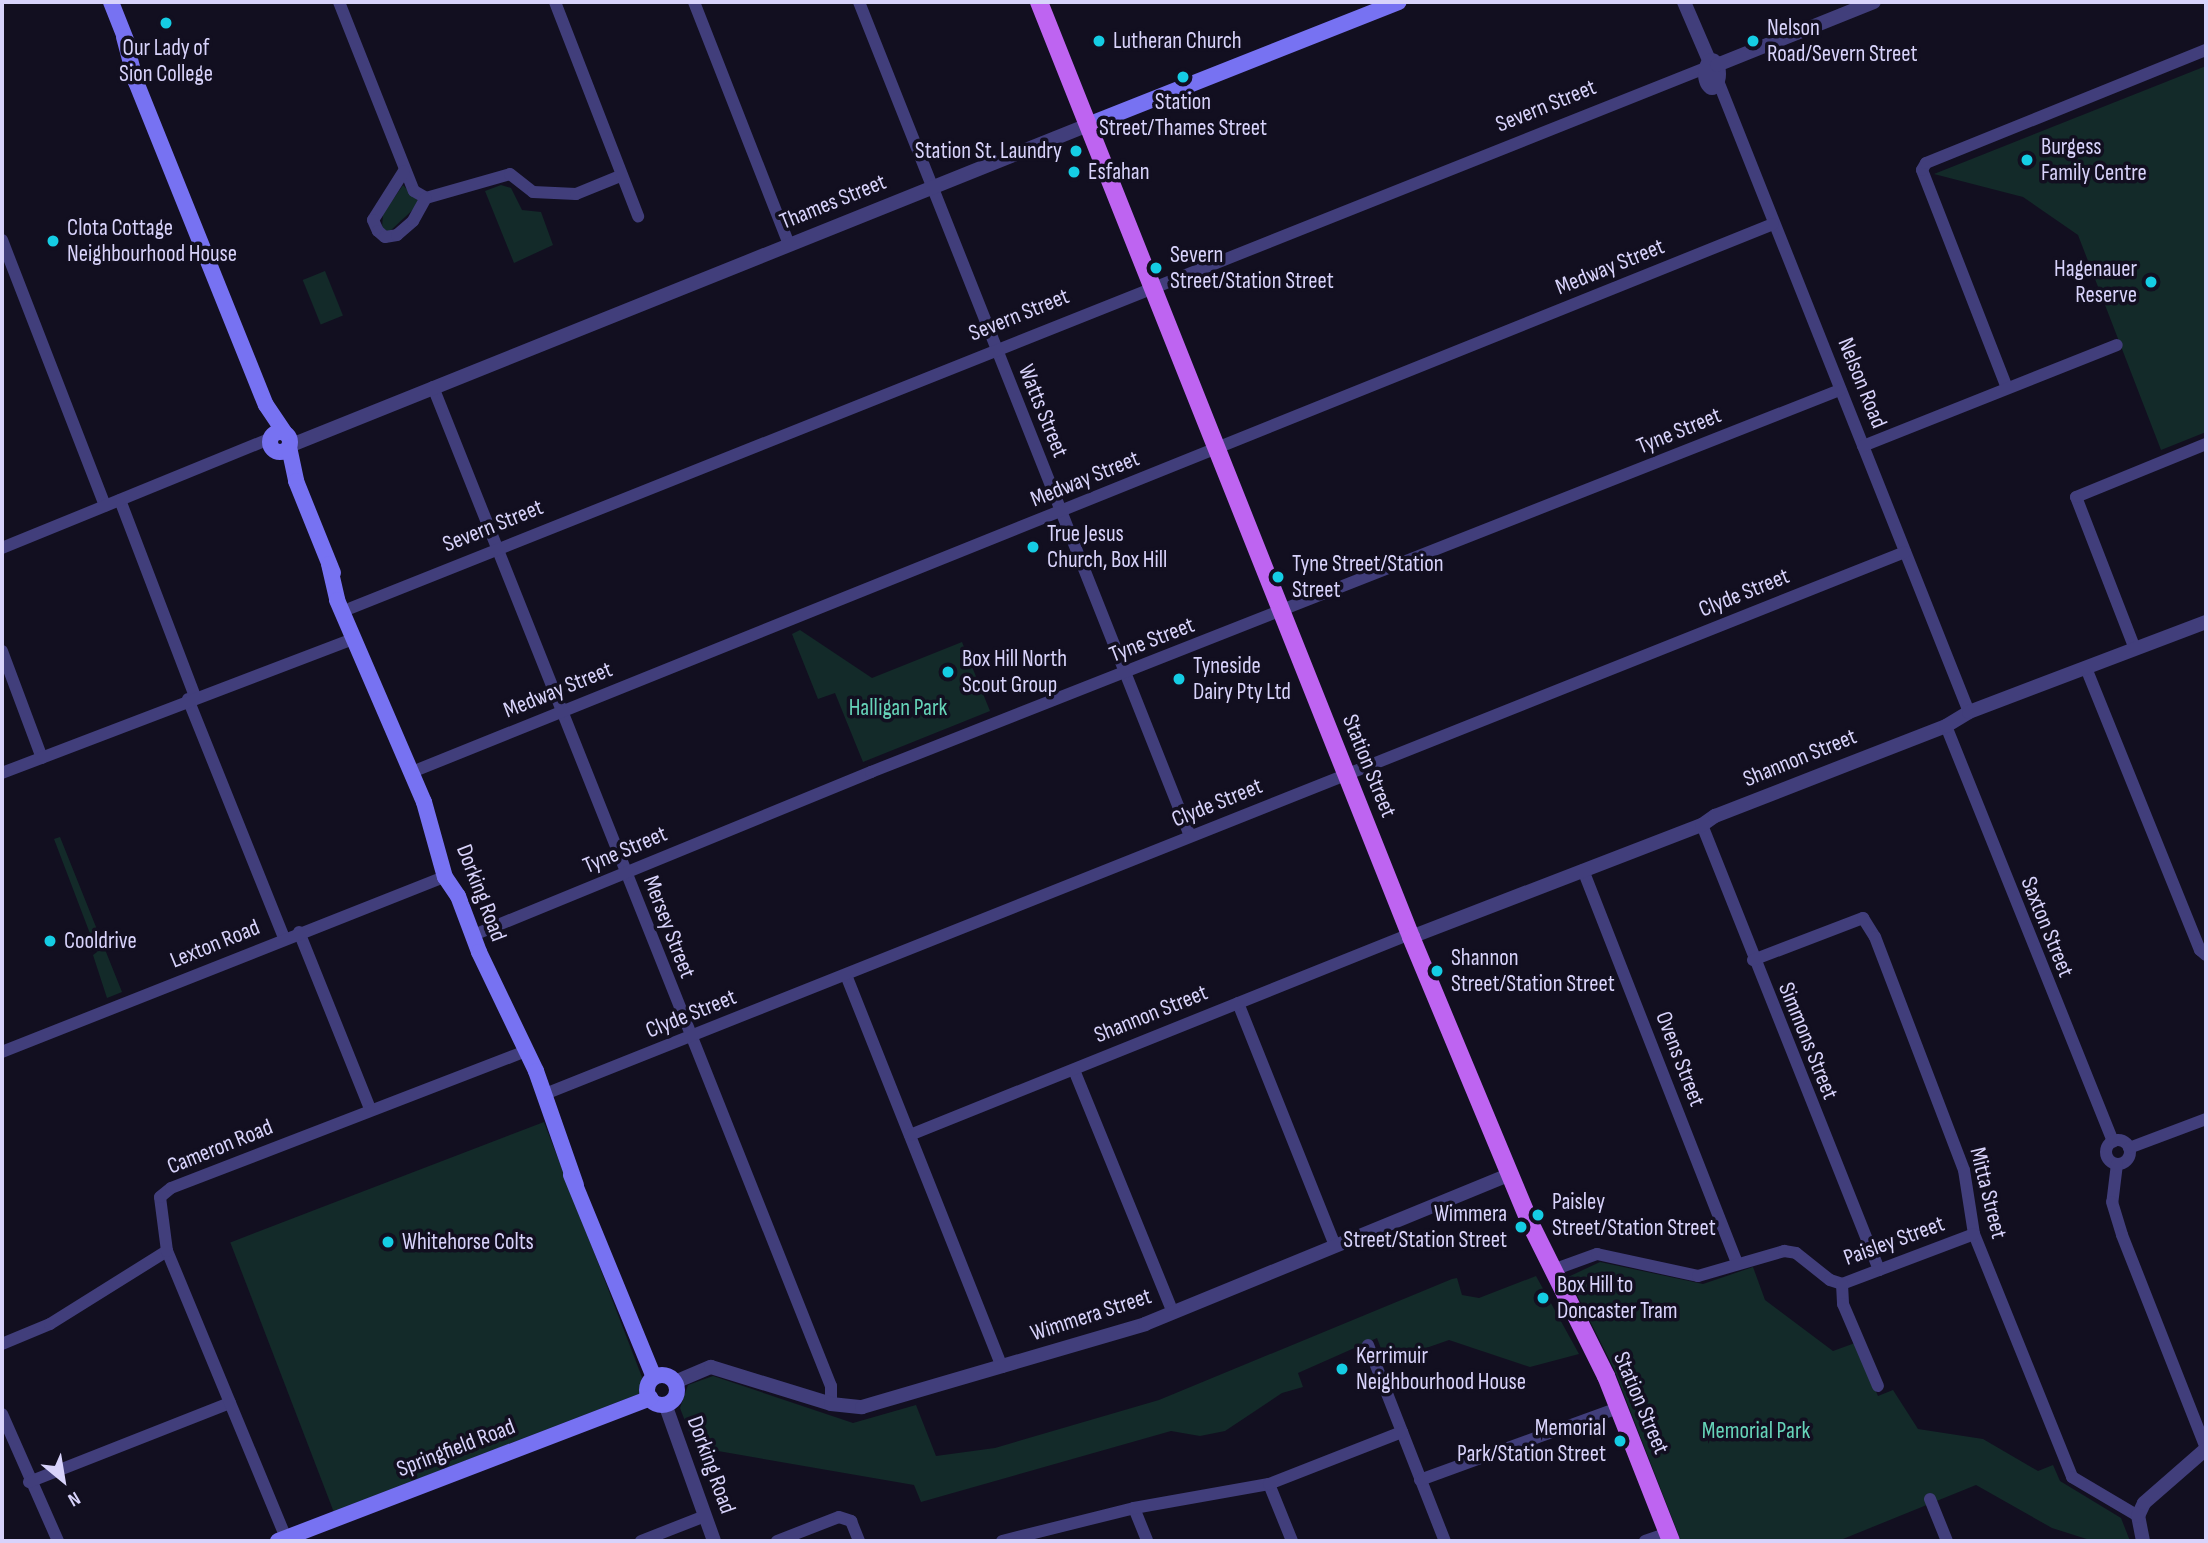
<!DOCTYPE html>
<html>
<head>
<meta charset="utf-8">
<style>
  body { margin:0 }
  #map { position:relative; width:2208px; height:1543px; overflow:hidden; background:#120f20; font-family:"Sofia Sans Condensed",sans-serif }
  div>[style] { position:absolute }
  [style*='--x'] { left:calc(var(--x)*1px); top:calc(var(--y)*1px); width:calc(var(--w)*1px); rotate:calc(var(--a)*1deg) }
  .green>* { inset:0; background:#132a29; transform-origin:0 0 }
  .minor>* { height:12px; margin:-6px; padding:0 6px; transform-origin:6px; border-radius:6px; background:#413e7b }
  .minor>.ring { margin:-6px; padding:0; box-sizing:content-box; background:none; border:12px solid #413e7b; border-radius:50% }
  .tertiary>* { height:14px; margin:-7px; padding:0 7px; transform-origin:7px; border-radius:7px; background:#413e7b }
  .tertiary>.ring { margin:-7px; padding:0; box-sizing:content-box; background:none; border:14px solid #413e7b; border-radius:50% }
  .secondary>* { height:16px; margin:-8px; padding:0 8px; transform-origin:8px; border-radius:8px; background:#7772f2 }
  .secondary>.ring { margin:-8px; padding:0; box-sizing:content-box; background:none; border:16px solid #7772f2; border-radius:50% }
  .primary>* { height:18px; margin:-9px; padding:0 9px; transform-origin:9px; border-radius:9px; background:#be64f1 }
  .dots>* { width:19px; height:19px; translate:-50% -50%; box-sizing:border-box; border:4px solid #120f20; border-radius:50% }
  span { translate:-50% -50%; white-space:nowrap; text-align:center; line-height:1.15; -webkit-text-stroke:7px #120f20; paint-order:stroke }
  .poi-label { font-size:23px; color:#d8d3fb }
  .left { translate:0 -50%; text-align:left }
  .right { translate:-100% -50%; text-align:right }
  .street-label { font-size:23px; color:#d8d3fb }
  .park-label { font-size:23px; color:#66d4b9 }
  .frame { position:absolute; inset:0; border:4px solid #d8d3fb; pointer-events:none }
  .north { position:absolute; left:28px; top:1445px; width:70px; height:70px; -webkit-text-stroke:5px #120f20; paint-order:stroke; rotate:150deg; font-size:19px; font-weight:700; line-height:28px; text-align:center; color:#d8d3fb }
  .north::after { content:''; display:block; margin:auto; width:24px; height:32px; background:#d8d3fb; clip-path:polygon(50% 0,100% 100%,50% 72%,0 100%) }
</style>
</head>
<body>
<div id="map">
  <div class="green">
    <i style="clip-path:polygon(2206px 66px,2206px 432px,2161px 450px,2078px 235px,2023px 197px,1934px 174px)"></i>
    <i style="clip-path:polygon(403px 185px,420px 203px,389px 232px,382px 228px,383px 214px)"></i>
    <i style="clip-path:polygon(501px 185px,511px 188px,522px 210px,541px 212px,553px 245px,514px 263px,485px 191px)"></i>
    <i style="left:325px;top:271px;width:48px;height:24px;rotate:68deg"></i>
    <i style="clip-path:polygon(800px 630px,872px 678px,962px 642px,990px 711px,863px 762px,835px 693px,818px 699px,792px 634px)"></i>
    <i style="clip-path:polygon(60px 837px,122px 992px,107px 998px,93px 955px,97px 952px,54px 839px)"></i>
    <i style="left:544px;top:1122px;width:288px;height:336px;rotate:69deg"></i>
    <i style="clip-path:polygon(1600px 1262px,1703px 1284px,1753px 1267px,1765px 1300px,1833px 1351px,1855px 1343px,1878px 1396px,1893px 1390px,1918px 1429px,1983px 1439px,2038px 1471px,2053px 1465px,2060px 1481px,2121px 1518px,2130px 1541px,2093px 1541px,2052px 1528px,1976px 1485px,1838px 1541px,1681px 1541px,1614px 1369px,1568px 1277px)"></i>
    <i style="clip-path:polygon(1536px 1276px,1579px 1354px,1530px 1367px,1449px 1340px,1386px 1362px,1377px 1338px,1298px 1373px,1303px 1387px,1282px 1393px,1225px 1431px,1200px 1436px,1171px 1431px,921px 1502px,914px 1485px,695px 1447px,680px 1408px,688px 1385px,713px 1376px,853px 1423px,916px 1405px,936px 1456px,995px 1448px,1159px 1400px,1452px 1279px,1457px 1278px,1462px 1295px,1479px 1298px)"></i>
  </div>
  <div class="minor">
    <i style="--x:339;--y:2;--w:203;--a:68.4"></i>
    <i style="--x:414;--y:191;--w:14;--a:30"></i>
    <i style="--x:426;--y:198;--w:87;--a:-15.9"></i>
    <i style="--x:510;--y:174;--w:29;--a:38"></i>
    <i style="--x:533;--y:192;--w:43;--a:2.7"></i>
    <i style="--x:576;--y:194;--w:48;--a:-22.2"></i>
    <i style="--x:555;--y:2;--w:230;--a:68.8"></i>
    <i style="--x:694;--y:2;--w:260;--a:68.6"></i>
    <i style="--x:859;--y:2;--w:897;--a:68.35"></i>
    <i style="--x:1714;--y:71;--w:690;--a:68.31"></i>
    <i style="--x:404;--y:171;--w:58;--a:122.3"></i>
    <i style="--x:373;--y:220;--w:12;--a:66"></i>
    <i style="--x:378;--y:231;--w:9;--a:41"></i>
    <i style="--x:385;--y:237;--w:12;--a:-9"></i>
    <i style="--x:397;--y:235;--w:21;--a:-41"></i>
    <i style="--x:413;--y:221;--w:26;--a:-61"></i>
    <i style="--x:2;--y:240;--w:285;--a:68.8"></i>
    <i style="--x:433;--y:387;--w:1075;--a:68.28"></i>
    <i style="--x:831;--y:1386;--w:18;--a:90"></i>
    <i style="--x:2007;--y:388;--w:234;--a:-111.3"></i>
    <i style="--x:1922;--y:170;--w:8;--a:-60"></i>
    <i style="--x:1926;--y:163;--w:302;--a:-22"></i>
    <i style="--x:1863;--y:446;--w:273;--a:-21.7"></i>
    <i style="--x:120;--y:500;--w:210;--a:69.1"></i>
    <i style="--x:2;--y:548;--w:291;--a:-22.2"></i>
    <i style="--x:351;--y:608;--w:1458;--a:-21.74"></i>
    <i style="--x:2135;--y:649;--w:163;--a:-111.2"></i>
    <i style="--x:2076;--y:497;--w:140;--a:-22.2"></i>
    <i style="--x:2;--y:651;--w:114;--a:69.5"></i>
    <i style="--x:2086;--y:668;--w:304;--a:68"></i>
    <i style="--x:2200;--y:950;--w:8;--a:40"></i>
    <i style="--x:188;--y:699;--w:258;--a:68.1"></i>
    <i style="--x:1946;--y:726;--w:448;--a:68.1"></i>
    <i style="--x:412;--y:772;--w:1467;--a:-21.93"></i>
    <i style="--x:2;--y:773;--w:376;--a:-20.9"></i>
    <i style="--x:1702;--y:825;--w:479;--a:68.3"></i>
    <i style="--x:1583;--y:870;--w:422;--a:68.6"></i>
    <i style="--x:299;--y:932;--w:191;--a:68.1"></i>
    <i style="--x:481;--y:932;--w:422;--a:-22.3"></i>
    <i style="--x:871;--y:772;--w:1042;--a:-21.52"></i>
    <i style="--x:1753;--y:960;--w:118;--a:-20.9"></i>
    <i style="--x:1863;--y:918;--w:22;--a:58"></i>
    <i style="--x:1875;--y:937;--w:249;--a:69.1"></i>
    <i style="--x:1964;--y:1170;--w:65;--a:81.1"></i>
    <i style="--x:1974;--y:1234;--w:262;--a:68"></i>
    <i style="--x:2072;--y:1477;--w:77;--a:30.6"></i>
    <i style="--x:846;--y:975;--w:422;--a:68.3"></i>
    <i style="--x:1238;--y:1003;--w:262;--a:68.2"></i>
    <i style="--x:2;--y:1052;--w:476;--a:-21.6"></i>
    <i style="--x:1074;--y:1070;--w:261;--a:67.8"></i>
    <i style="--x:545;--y:1094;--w:1464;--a:-21.73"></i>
    <i style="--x:910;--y:1135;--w:539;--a:-21.9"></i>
    <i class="ring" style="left:2106px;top:1140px;width:12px;height:12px"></i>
    <i style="--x:2129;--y:1148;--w:82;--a:-20.6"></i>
    <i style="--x:2117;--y:1164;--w:38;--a:97"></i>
    <i style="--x:2112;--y:1202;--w:34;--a:73"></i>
    <i style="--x:2122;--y:1235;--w:229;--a:68.5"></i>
    <i style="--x:1553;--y:1270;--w:47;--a:-20"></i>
    <i style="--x:1597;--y:1254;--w:103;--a:12.3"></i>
    <i style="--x:1698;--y:1276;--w:90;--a:-16.2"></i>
    <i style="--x:1784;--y:1251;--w:12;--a:9"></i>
    <i style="--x:1796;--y:1253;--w:43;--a:38.5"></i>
    <i style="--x:1830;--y:1280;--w:13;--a:18"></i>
    <i style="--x:1842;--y:1284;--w:141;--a:-20.7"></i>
    <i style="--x:1842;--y:1284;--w:20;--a:87"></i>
    <i style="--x:1843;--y:1304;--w:89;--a:66.9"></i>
    <i style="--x:2;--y:1344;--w:52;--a:-22.6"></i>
    <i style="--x:50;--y:1324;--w:138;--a:-32"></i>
    <i style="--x:1368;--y:1345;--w:211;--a:68.6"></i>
    <i style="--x:2;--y:1414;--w:139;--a:66.2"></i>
    <i style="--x:1420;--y:1480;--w:211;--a:-20"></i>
    <i style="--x:29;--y:1482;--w:216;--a:-21.5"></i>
    <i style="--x:1269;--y:1484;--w:61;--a:68"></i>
    <i style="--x:1930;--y:1499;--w:45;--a:68"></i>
    <i style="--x:1134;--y:1508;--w:35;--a:68"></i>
    <i style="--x:286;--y:1538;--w:311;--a:-112.5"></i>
    <i style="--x:167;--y:1251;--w:54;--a:-97.4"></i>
    <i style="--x:160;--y:1197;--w:14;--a:-39"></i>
    <i style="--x:171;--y:1188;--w:375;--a:-21.1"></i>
    <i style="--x:641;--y:1541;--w:69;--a:-21.3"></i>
    <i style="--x:777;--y:1541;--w:66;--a:-21.2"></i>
    <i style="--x:839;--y:1517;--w:13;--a:18"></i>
    <i style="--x:851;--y:1521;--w:22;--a:68"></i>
    <i style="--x:1002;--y:1541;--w:136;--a:-14"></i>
    <i style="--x:1134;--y:1508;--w:137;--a:-10.1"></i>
    <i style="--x:1269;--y:1484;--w:143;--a:-21.4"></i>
    <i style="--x:1645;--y:1541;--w:24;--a:-19"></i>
  </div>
  <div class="tertiary">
    <i style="--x:1684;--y:2;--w:63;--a:66.7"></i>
    <i class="ring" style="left:1705px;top:60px;width:-2px;height:-2px"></i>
    <i style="--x:1717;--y:65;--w:169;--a:-21.9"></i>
    <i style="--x:289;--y:446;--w:861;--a:-21.89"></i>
    <i style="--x:1411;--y:937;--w:312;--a:-21.1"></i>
    <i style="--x:1702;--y:825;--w:16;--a:-35"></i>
    <i style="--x:1715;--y:816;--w:248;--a:-21.3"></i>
    <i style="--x:1946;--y:726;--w:27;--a:-31"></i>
    <i style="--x:1969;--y:712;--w:254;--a:-20.8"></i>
    <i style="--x:675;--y:1382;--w:39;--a:-23"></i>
    <i style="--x:711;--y:1367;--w:126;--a:17.1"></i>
    <i style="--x:831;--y:1404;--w:31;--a:6"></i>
    <i style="--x:862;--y:1407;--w:295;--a:-16.3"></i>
    <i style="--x:1145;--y:1324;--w:395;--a:-22.3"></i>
    <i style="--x:665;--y:1404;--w:145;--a:70.3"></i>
    <i style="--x:2143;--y:1541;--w:25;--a:-101"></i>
    <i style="--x:2138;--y:1516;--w:14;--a:-65"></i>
    <i style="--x:2144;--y:1503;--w:82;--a:-41.1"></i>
  </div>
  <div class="secondary">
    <i style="--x:111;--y:2;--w:46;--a:68.4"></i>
    <i style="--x:124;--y:37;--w:47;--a:75.1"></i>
    <i style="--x:136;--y:82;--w:348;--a:68.1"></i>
    <i style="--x:266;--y:405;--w:34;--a:56"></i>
    <i style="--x:1088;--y:125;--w:334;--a:-21.6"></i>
    <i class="ring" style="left:270px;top:432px;width:4px;height:4px"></i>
    <i style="--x:289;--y:447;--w:35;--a:78"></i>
    <i style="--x:296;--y:481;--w:99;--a:68.1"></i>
    <i style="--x:329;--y:564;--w:37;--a:77"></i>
    <i style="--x:337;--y:600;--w:220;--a:66.7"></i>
    <i style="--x:424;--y:802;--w:78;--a:74.4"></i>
    <i style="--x:445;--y:877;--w:23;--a:56"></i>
    <i style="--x:458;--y:896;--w:60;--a:69.4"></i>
    <i style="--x:479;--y:952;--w:132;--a:64.4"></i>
    <i style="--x:536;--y:1071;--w:121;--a:70.7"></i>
    <i style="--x:571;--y:1175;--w:218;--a:67.7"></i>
    <i class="ring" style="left:647px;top:1375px;width:14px;height:14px"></i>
    <i style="--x:278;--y:1541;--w:399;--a:-21"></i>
  </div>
  <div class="primary">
    <i style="--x:1039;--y:2;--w:1006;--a:68.3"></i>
    <i style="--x:1411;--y:937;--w:312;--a:67.4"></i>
    <i style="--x:1531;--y:1225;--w:169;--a:63.6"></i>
    <i style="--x:1606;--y:1376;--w:177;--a:68.5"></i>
  </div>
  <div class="dots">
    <i style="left:166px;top:23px;background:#15cde4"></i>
    <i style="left:1099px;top:41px;background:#15cde4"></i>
    <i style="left:1753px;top:41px;background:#15cde4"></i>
    <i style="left:1183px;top:77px;background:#15cde4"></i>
    <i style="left:1076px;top:151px;background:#15cde4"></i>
    <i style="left:2027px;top:160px;background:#15cde4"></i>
    <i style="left:1074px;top:172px;background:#15cde4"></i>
    <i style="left:53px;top:241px;background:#15cde4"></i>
    <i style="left:1156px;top:268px;background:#15cde4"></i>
    <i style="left:2151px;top:282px;background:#15cde4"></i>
    <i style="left:1033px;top:547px;background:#15cde4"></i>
    <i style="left:1278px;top:577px;background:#15cde4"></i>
    <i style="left:948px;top:672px;background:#15cde4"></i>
    <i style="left:1179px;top:679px;background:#15cde4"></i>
    <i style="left:50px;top:941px;background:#15cde4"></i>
    <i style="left:1437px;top:971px;background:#15cde4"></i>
    <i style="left:1538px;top:1215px;background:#15cde4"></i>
    <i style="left:1521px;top:1227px;background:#15cde4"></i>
    <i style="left:388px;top:1242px;background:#15cde4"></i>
    <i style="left:1543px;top:1298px;background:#15cde4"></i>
    <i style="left:1342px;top:1369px;background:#15cde4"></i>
    <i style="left:1620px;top:1441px;background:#15cde4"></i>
  </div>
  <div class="poi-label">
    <span class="left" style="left:1767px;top:41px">Nelson<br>Road/Severn Street</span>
    <span class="left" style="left:1113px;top:41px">Lutheran Church</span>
    <span style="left:166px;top:61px">Our Lady of<br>Sion College</span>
    <span style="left:1183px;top:115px">Station<br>Street/Thames Street</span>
    <span class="left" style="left:2041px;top:160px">Burgess<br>Family Centre</span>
    <span class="right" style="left:1062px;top:151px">Station St. Laundry</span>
    <span class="left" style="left:1088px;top:172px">Esfahan</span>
    <span class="left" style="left:67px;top:241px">Clota Cottage<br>Neighbourhood House</span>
    <span class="left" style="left:1170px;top:268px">Severn<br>Street/Station Street</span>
    <span class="right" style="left:2137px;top:282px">Hagenauer<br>Reserve</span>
    <span class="left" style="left:1047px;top:547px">True Jesus<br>Church, Box Hill</span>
    <span class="left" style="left:1292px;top:577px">Tyne Street/Station<br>Street</span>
    <span class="left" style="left:962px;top:672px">Box Hill North<br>Scout Group</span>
    <span class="left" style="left:1193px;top:679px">Tyneside<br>Dairy Pty Ltd</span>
    <span class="left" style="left:64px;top:941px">Cooldrive</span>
    <span class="left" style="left:1451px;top:971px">Shannon<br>Street/Station Street</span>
    <span class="left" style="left:1552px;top:1215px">Paisley<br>Street/Station Street</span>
    <span class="right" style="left:1507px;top:1227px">Wimmera<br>Street/Station Street</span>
    <span class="left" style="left:402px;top:1242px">Whitehorse Colts</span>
    <span class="left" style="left:1557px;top:1298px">Box Hill to<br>Doncaster Tram</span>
    <span class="left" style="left:1356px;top:1369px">Kerrimuir<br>Neighbourhood House</span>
    <span class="right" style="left:1606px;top:1441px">Memorial<br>Park/Station Street</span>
  </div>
  <div class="street-label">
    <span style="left:1546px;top:106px;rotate:-22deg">Severn Street</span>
    <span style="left:833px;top:202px;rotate:-22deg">Thames Street</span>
    <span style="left:1610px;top:267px;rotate:-22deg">Medway Street</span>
    <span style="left:1019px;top:315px;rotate:-22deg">Severn Street</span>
    <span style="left:1862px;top:383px;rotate:68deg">Nelson Road</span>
    <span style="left:1043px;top:411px;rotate:68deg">Watts Street</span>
    <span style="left:1679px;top:431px;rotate:-22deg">Tyne Street</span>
    <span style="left:1085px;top:479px;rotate:-22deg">Medway Street</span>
    <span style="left:493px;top:526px;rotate:-22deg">Severn Street</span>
    <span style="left:1744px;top:593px;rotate:-22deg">Clyde Street</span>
    <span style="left:1152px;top:640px;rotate:-21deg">Tyne Street</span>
    <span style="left:558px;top:690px;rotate:-22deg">Medway Street</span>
    <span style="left:1800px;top:758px;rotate:-22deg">Shannon Street</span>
    <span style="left:1369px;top:766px;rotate:68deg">Station Street</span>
    <span style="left:1217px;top:803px;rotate:-22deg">Clyde Street</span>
    <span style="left:625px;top:850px;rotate:-23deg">Tyne Street</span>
    <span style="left:481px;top:893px;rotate:69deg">Dorking Road</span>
    <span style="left:669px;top:927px;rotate:69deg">Mersey Street</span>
    <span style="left:2047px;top:927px;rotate:68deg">Saxton Street</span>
    <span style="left:215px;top:944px;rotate:-22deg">Lexton Road</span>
    <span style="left:691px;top:1014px;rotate:-22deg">Clyde Street</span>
    <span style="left:1151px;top:1014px;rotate:-22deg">Shannon Street</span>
    <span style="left:1808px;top:1041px;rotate:68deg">Simmons Street</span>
    <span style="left:1680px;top:1059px;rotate:69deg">Ovens Street</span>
    <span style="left:220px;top:1147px;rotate:-22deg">Cameron Road</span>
    <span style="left:1988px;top:1193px;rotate:76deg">Mitta Street</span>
    <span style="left:1894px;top:1241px;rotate:-20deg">Paisley Street</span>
    <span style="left:1091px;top:1315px;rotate:-18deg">Wimmera Street</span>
    <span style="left:1641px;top:1403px;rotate:67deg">Station Street</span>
    <span style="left:456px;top:1448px;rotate:-21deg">Springfield Road</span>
    <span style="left:711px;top:1465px;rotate:70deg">Dorking Road</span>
  </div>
  <div class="park-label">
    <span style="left:898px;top:708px">Halligan Park</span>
    <span style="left:1756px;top:1431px">Memorial Park</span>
  </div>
  <div class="frame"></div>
  <div class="north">N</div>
</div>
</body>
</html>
